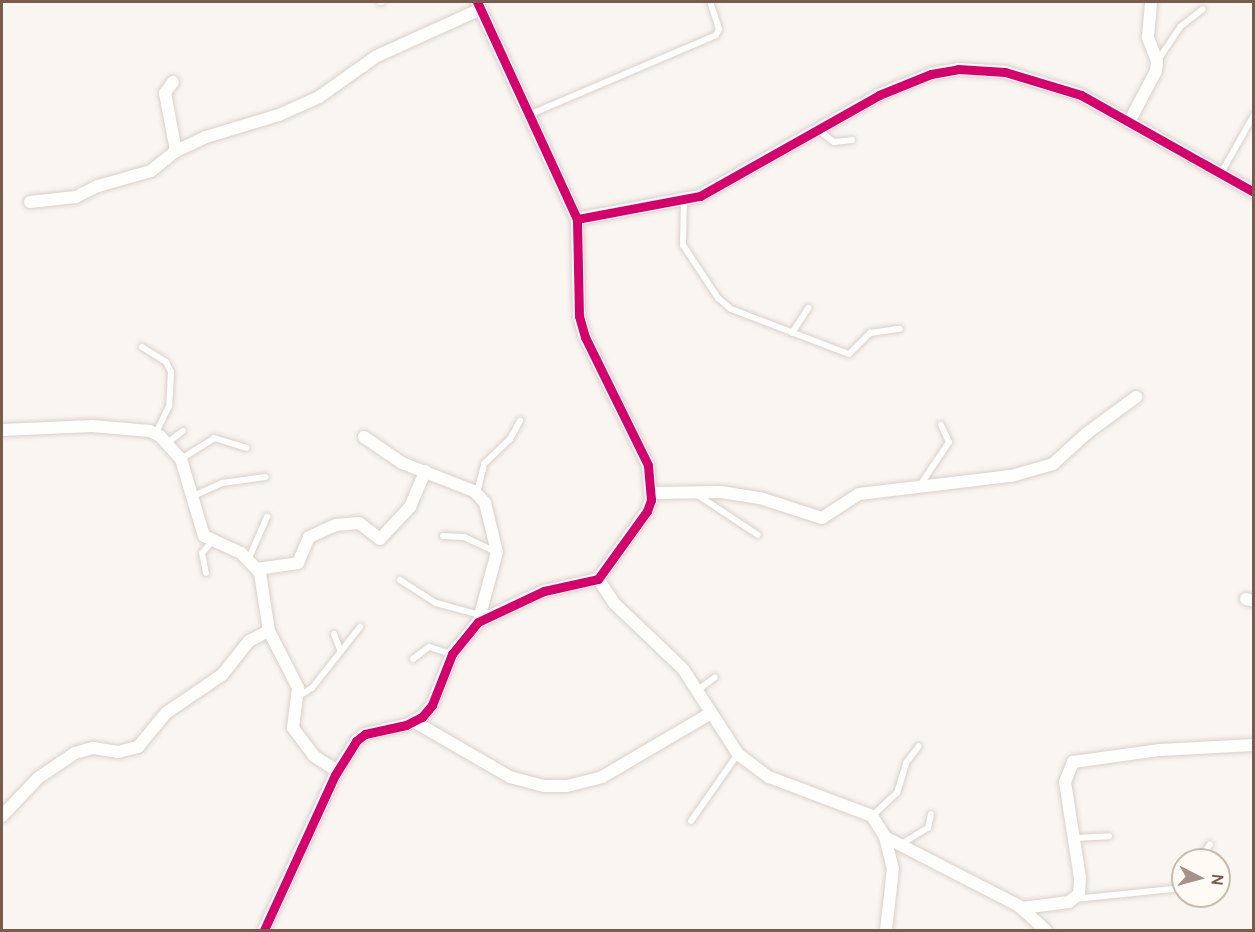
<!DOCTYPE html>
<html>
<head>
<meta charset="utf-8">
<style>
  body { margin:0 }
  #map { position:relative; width:1255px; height:932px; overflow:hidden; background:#f9f5f0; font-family:Cabin,sans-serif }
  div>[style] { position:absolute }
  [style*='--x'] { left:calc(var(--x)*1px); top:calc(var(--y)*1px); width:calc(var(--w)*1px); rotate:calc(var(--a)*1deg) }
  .roads { filter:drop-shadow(0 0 2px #d7d1cb) drop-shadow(0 0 2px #d7d1cb) }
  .lane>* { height:6px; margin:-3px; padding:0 3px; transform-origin:3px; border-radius:3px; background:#fefefd }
  .street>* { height:12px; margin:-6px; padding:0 6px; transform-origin:6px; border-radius:6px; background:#fefefd }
  .cycleway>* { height:9px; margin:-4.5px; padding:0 4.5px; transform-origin:4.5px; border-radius:4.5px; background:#d6006c }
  span { translate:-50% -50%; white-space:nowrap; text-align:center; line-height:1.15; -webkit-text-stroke:4.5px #fffaf3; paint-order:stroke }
  .frame { position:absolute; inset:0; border:3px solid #7a5c4d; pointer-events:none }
  .north { position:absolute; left:1171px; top:848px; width:60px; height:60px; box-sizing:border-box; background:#fffaf3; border:2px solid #cabbb1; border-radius:50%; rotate:96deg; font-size:16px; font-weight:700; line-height:24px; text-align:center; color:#7a5c4d }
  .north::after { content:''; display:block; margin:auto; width:21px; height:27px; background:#a69286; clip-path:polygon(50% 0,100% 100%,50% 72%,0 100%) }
</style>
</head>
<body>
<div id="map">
  <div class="roads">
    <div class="lane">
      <i style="--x:380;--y:2;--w:2;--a:0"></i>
      <i style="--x:1158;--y:60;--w:40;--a:-56"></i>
      <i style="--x:1180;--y:27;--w:29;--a:-38"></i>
      <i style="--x:531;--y:114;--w:201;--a:-23.1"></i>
      <i style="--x:716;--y:35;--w:7;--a:-63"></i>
      <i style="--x:719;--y:29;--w:28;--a:-108"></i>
      <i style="--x:818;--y:130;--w:20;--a:37"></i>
      <i style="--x:834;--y:142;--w:18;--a:-6"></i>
      <i style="--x:1221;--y:173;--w:67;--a:-60.4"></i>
      <i style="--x:684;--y:200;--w:45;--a:91.3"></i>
      <i style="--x:683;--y:245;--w:64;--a:56.6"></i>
      <i style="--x:718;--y:298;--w:17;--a:40"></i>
      <i style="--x:731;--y:309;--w:126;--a:20.9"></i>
      <i style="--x:849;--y:354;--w:30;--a:-45"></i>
      <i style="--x:870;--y:333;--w:30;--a:-8"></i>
      <i style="--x:792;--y:333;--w:30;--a:-57"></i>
      <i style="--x:142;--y:347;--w:28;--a:32"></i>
      <i style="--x:166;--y:362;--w:11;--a:63"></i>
      <i style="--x:171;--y:372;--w:34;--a:93"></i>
      <i style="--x:169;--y:406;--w:30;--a:116"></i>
      <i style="--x:167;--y:443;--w:20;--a:-37"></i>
      <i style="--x:181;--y:459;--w:39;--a:-32"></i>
      <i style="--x:214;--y:438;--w:34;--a:17"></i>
      <i style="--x:921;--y:484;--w:50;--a:-56.3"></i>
      <i style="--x:949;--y:442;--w:19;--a:-115"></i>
      <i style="--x:477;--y:493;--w:30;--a:-76"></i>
      <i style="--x:484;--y:464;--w:36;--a:-44"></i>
      <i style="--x:510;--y:439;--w:21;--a:-61"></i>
      <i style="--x:696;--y:494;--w:74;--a:33.5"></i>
      <i style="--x:193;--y:496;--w:32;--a:-24"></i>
      <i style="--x:222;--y:483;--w:44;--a:-7.8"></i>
      <i style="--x:443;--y:536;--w:21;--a:3"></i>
      <i style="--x:464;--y:537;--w:35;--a:25"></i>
      <i style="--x:249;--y:558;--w:45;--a:-66.3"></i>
      <i style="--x:206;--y:573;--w:20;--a:-101"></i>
      <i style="--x:202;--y:553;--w:13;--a:-48"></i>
      <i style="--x:400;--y:580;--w:43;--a:32.6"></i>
      <i style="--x:436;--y:603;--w:46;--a:15.3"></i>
      <i style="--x:334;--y:634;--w:19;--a:69"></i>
      <i style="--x:413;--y:659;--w:20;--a:-37"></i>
      <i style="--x:429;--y:647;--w:24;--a:17"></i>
      <i style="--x:698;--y:690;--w:21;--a:-37"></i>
      <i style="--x:299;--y:696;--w:15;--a:-32"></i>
      <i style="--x:312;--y:688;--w:78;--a:-51.8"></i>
      <i style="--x:872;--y:816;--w:34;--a:-43"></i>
      <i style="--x:897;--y:793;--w:31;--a:-73"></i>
      <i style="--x:906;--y:763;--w:21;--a:-53"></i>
      <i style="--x:691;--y:821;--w:82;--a:-55"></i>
      <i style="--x:1074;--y:838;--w:35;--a:-3"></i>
      <i style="--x:901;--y:844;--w:31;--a:-31"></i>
      <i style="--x:928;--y:828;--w:14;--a:-78"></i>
      <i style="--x:1199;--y:860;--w:19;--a:-55"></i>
      <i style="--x:1075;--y:899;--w:98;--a:-5.9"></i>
      <i style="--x:1172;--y:889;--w:13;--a:-29"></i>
    </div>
    <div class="street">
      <i style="--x:173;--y:82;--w:14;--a:126"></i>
      <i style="--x:165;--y:93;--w:59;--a:79.3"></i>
      <i style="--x:1129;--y:122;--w:58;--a:-62.1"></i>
      <i style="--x:1156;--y:71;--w:10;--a:-84"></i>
      <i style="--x:1157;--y:61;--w:26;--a:-111"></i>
      <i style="--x:1148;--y:37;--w:35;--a:-85"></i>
      <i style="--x:30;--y:202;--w:46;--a:-6.2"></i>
      <i style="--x:76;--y:197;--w:25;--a:-27"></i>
      <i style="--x:98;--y:186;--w:55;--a:-15.8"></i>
      <i style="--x:151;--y:171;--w:32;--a:-39"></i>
      <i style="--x:176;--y:151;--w:33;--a:-25"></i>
      <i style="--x:206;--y:137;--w:76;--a:-16.8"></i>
      <i style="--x:279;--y:115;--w:44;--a:-24.2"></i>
      <i style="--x:319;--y:97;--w:71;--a:-35.3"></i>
      <i style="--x:377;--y:56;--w:114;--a:-24.3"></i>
      <i style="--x:577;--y:219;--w:125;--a:-10.6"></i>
      <i style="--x:700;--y:196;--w:206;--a:-29.4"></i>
      <i style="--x:879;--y:95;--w:56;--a:-22"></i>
      <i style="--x:931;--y:74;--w:27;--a:-10"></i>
      <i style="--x:958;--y:69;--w:47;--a:3.7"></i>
      <i style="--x:1005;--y:72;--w:79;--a:16.8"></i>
      <i style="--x:1081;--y:95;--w:198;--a:29.3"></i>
      <i style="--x:2;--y:430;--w:90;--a:-2.5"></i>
      <i style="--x:92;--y:426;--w:58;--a:4.9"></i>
      <i style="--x:150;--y:431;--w:11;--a:27"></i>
      <i style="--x:160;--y:436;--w:31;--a:48"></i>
      <i style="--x:181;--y:459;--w:80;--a:73.4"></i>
      <i style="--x:204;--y:536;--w:41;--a:24.7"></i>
      <i style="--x:241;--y:553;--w:28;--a:46"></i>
      <i style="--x:260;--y:573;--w:59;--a:81.2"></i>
      <i style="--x:269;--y:631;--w:64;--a:63"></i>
      <i style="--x:298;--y:688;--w:40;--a:97.1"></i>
      <i style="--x:293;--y:728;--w:35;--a:53"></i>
      <i style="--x:314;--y:756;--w:27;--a:33"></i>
      <i style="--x:364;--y:437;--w:46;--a:34.4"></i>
      <i style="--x:402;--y:463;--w:77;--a:21.3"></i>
      <i style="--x:474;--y:491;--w:16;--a:47"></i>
      <i style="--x:485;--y:503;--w:50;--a:76.2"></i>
      <i style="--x:497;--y:552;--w:65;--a:105.1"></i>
      <i style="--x:480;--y:615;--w:8;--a:14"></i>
      <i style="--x:651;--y:493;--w:70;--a:-0.8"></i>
      <i style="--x:721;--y:492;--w:39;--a:9"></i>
      <i style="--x:760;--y:498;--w:65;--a:17.9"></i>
      <i style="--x:822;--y:518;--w:44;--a:-33"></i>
      <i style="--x:859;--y:494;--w:153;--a:-6.8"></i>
      <i style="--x:1011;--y:476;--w:44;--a:-15.9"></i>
      <i style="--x:1053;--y:464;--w:46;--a:-42.4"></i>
      <i style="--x:1087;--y:433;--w:61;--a:-36.3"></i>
      <i style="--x:257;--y:569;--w:41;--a:-8.3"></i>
      <i style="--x:298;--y:563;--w:28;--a:-67"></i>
      <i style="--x:309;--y:537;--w:30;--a:-24"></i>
      <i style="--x:336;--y:525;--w:23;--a:-5"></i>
      <i style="--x:359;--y:523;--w:26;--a:37"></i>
      <i style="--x:380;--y:539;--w:44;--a:-46.8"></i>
      <i style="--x:410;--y:507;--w:39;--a:-67"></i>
      <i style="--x:598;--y:579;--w:30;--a:56"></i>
      <i style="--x:615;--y:604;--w:94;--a:43.7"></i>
      <i style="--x:683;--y:669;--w:101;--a:57.1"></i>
      <i style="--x:738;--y:754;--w:39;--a:37"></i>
      <i style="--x:769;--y:777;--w:110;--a:20.7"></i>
      <i style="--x:872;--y:816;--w:25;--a:58"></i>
      <i style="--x:885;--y:837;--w:32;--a:76"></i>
      <i style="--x:893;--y:868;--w:62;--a:96.4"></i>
      <i style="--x:1246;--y:599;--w:8;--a:14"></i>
      <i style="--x:415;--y:722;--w:110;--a:30.1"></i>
      <i style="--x:510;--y:777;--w:35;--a:15"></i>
      <i style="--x:544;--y:786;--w:23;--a:0"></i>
      <i style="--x:567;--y:786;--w:36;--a:-14"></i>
      <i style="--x:602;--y:777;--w:126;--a:-30.4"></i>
      <i style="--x:2;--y:816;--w:52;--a:-46.5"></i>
      <i style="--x:38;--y:778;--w:45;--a:-34"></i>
      <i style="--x:75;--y:753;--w:19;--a:-16"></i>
      <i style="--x:93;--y:748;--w:25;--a:9"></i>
      <i style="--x:118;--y:752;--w:21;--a:-14"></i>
      <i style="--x:138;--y:747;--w:44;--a:-50.5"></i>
      <i style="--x:166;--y:713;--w:68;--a:-34.2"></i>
      <i style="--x:222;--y:675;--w:43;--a:-51.5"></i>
      <i style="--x:249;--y:641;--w:22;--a:-27"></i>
      <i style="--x:885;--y:837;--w:151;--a:27.2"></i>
      <i style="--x:1019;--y:906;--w:36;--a:42"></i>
      <i style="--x:1022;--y:908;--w:47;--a:-7.3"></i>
      <i style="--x:1069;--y:902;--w:13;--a:-39"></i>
      <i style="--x:1079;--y:894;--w:16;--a:-86"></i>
      <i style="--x:1080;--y:878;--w:97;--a:-98.9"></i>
      <i style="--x:1065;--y:782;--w:22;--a:-68"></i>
      <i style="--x:1073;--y:762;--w:88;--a:-7.9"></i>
      <i style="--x:1160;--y:750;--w:94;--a:-3"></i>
      <i style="--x:264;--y:930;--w:170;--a:-65.4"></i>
      <i style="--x:335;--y:775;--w:40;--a:-58"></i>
      <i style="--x:356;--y:741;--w:11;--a:-38"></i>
      <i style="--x:365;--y:734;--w:42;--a:-12.4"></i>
      <i style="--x:406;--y:725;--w:18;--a:-27"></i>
      <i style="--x:422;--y:717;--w:16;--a:-50"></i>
      <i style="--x:432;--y:705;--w:55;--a:-68.6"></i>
      <i style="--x:452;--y:654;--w:41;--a:-50.9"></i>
      <i style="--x:478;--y:622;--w:73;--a:-25.2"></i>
      <i style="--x:544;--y:591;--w:55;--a:-12.5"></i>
      <i style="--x:598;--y:579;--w:84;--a:-54.2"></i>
      <i style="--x:647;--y:511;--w:12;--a:-70"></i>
      <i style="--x:651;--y:500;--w:35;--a:-95"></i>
      <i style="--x:648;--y:465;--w:143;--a:-116.2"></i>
      <i style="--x:585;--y:337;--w:22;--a:-106"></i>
      <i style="--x:579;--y:316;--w:97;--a:-91.2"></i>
      <i style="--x:577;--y:219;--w:239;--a:-114.7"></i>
    </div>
  </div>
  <div class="cycleway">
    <i style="--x:577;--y:219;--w:125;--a:-10.6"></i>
    <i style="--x:700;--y:196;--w:206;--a:-29.4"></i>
    <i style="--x:879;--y:95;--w:56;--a:-22"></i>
    <i style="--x:931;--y:74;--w:27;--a:-10"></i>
    <i style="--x:958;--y:69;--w:47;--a:3.7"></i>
    <i style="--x:1005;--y:72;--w:79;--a:16.8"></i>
    <i style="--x:1081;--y:95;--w:198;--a:29.3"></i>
    <i style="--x:264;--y:930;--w:170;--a:-65.4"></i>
    <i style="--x:335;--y:775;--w:40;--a:-58"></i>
    <i style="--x:356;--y:741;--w:11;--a:-38"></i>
    <i style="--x:365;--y:734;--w:42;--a:-12.4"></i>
    <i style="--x:406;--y:725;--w:18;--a:-27"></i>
    <i style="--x:422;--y:717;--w:16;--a:-50"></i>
    <i style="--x:432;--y:705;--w:55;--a:-68.6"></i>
    <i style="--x:452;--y:654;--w:41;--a:-50.9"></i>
    <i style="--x:478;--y:622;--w:73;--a:-25.2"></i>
    <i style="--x:544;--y:591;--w:55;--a:-12.5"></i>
    <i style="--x:598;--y:579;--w:84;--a:-54.2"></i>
    <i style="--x:647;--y:511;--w:12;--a:-70"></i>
    <i style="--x:651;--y:500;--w:35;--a:-95"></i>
    <i style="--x:648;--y:465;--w:143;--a:-116.2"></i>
    <i style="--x:585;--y:337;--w:22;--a:-106"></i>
    <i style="--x:579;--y:316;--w:97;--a:-91.2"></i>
    <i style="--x:577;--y:219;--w:239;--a:-114.7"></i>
  </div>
  <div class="frame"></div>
  <div class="north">N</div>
</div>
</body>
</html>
